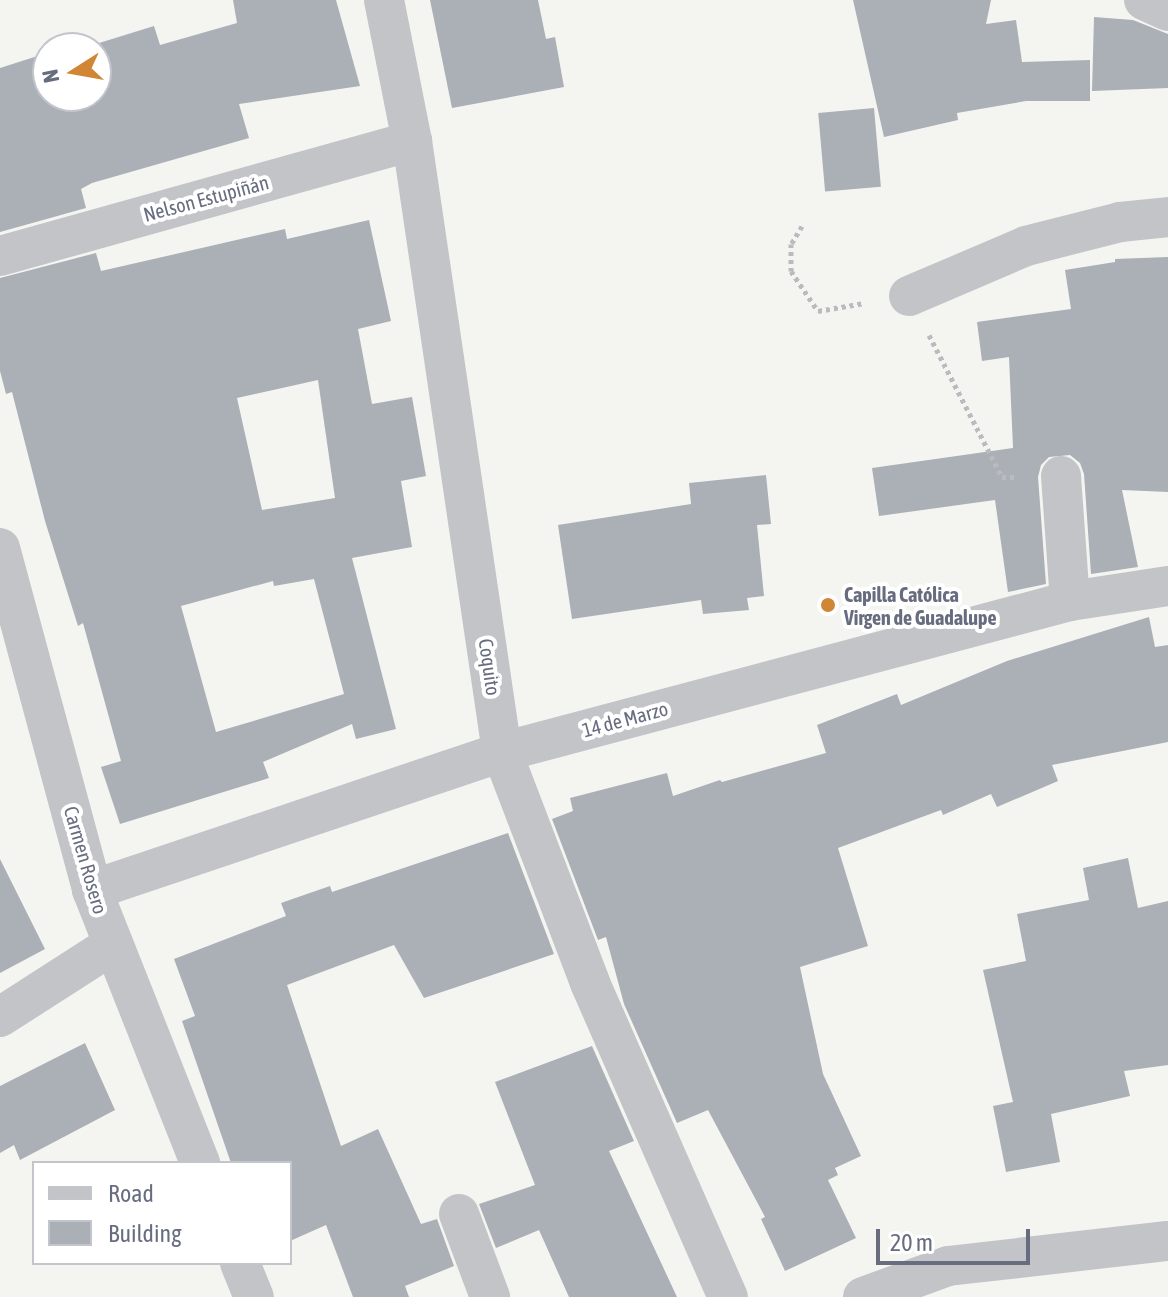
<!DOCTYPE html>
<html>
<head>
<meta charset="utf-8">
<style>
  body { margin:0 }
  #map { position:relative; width:1168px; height:1297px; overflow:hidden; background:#f4f5f1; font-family:"Asap Condensed",sans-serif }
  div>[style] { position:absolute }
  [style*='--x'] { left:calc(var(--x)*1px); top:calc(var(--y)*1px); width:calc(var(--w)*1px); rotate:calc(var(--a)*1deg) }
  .building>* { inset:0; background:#abafb6; transform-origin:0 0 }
  .path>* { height:5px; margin-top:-2.5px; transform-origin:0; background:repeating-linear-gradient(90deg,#babbbe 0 4px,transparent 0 8px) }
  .minor>* { height:40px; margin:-20px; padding:0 20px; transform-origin:20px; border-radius:20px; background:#c3c4c8 }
  .dots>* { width:22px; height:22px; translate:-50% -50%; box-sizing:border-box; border:4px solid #fff; border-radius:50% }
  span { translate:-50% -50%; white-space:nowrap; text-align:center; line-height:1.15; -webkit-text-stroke:8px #fff; paint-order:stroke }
  .street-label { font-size:20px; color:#676d7f }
  .poi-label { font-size:20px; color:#676d7f; font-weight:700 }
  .left { translate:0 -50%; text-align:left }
  .legend { position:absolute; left:32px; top:1161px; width:260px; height:104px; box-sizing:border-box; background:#fff; border:2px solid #c2c5cc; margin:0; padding:10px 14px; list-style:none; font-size:24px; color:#676d7f }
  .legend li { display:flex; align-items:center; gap:16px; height:40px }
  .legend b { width:40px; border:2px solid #c2c5cc }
  .north { position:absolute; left:32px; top:32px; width:80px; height:80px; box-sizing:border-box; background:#fff; border:2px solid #c2c5cc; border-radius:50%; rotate:259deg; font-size:22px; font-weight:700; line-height:32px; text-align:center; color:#676d7f }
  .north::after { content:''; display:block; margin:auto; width:28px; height:36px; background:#d18636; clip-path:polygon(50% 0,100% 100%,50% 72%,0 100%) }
  .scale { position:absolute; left:876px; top:1229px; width:154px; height:36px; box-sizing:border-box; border:4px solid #676d7f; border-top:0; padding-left:10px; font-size:24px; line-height:28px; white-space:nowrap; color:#676d7f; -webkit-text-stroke:6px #fff; paint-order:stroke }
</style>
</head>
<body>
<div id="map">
  <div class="building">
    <i style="clip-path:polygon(233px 0,336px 0,360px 86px,239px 104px,249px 138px,92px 183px,81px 189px,86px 208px,0 232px,0 68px,47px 53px,48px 96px,96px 96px,96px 48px,83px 48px,154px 26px,160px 45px,237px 23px)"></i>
    <i style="clip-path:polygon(430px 0,538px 0,546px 39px,555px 37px,564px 87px,452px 108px)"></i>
    <i style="clip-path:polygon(853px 0,991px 0,986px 24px,1016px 20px,1022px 62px,1090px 60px,1090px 101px,1026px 101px,957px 113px,958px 120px,884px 137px)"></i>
    <i style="clip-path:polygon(1094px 17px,1133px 20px,1168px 34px,1168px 88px,1092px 91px)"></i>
    <i style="left:874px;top:108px;width:79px;height:56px;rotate:85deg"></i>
    <i style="clip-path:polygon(evenodd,369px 220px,391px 321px,358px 329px,372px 404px,412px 397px,426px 476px,401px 481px,412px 547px,352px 558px,396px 729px,356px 739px,352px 724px,263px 762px,269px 778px,120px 824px,101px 767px,121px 761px,83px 623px,78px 626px,45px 521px,12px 392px,6px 394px,0 371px,0 278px,96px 253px,101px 271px,285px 229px,287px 239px,369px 220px,318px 380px,335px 498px,262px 510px,237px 398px,318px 380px,369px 220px,314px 579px,344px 694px,216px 732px,181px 606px,273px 581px,274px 586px,314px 579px)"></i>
    <i style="clip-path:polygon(1168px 257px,1168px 492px,1122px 490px,1138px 567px,1091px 574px,1084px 474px,1080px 463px,1070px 455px,1049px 457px,1041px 465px,1038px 477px,1046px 584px,1008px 592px,995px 500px,879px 516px,872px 468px,1013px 448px,1009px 357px,982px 361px,977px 322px,1071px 309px,1065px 270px,1115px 262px,1115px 259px)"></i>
    <i style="clip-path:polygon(766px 475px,771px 524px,757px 525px,764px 596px,747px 598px,749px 610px,703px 614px,701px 600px,572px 619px,558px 525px,691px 504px,689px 483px)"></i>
    <i style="clip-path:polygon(1149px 617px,1155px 647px,1168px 645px,1168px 742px,1052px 765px,1058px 781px,997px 807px,991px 794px,943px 815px,941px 810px,838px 848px,868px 946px,800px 967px,823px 1074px,861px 1156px,835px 1168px,838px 1175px,828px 1180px,856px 1238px,785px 1271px,761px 1219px,765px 1217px,708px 1110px,677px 1123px,624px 1004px,606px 937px,598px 940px,552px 819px,573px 811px,570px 798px,667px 773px,673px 796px,720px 780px,722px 782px,826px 753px,817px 725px,897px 694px,901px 705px,1007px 661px)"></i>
    <i style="clip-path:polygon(508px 833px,554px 954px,424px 998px,394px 945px,287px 985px,341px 1146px,378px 1129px,421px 1224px,437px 1219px,454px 1266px,405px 1286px,409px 1297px,353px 1297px,326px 1225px,290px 1241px,290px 1163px,231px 1163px,182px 1021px,195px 1016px,174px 959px,286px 916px,281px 903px,330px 886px,332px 892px)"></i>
    <i style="clip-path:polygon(1128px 858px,1138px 908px,1168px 901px,1168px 1065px,1124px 1071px,1130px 1096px,1051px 1114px,1060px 1162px,1006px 1172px,993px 1106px,1013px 1102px,983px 970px,1026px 961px,1017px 914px,1089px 900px,1083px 868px)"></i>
    <i style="clip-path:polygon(0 859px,45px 949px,0 973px)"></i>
    <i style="clip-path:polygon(85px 1043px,115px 1110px,20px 1160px,14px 1145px,0 1153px,0 1086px)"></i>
    <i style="clip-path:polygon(592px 1046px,634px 1141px,609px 1151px,677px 1297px,569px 1297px,539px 1230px,496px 1248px,479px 1204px,535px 1185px,495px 1082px)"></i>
  </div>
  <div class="path">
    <i style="--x:802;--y:226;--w:21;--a:121"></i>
    <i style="--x:791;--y:244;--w:27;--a:90"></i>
    <i style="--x:791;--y:271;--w:48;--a:56"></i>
    <i style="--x:818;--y:311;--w:47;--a:-9.9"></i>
    <i style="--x:929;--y:335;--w:160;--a:62.8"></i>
    <i style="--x:1002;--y:477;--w:15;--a:0"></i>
  </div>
  <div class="minor">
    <i style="--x:384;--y:0;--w:144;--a:78.8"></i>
    <i style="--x:412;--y:141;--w:618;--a:81.62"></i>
    <i style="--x:502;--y:752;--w:247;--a:69.1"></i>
    <i style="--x:590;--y:983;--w:343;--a:66.3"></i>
    <i style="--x:1144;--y:0;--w:26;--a:25"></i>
    <i style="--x:0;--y:256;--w:428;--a:-15.6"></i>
    <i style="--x:909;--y:296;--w:127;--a:-23.1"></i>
    <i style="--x:1026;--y:246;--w:97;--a:-14.3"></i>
    <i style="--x:1120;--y:222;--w:48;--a:-5.9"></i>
    <i style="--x:1061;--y:476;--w:125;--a:85.9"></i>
    <i style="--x:0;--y:548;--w:354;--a:74.9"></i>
    <i style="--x:92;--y:890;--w:294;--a:68.4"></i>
    <i style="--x:92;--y:890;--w:433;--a:-18.6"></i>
    <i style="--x:502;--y:752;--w:588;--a:-14.89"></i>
    <i style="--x:1070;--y:601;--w:99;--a:-8.7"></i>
    <i style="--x:0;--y:1017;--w:133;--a:-32.7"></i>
    <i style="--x:459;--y:1214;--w:89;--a:69.5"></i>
    <i style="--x:240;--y:1263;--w:37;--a:68"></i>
    <i style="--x:863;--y:1297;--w:90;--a:-20"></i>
    <i style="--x:948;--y:1266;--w:221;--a:-6.5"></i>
  </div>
  <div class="dots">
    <i style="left:828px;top:605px;background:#d18636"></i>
  </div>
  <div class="street-label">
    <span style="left:206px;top:198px;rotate:-15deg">Nelson Estupiñán</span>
    <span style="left:490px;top:667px;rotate:82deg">Coquito</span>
    <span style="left:625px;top:719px;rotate:-15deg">14 de Marzo</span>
    <span style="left:86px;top:860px;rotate:74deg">Carmen Rosero</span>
  </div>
  <div class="poi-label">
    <span class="left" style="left:844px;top:606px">Capilla Católica<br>Virgen de Guadalupe</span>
  </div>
  <ul class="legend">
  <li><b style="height:10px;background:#c3c4c8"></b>Road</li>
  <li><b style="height:22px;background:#abafb6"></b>Building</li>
  </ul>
  <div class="north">N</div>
  <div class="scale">20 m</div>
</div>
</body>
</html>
